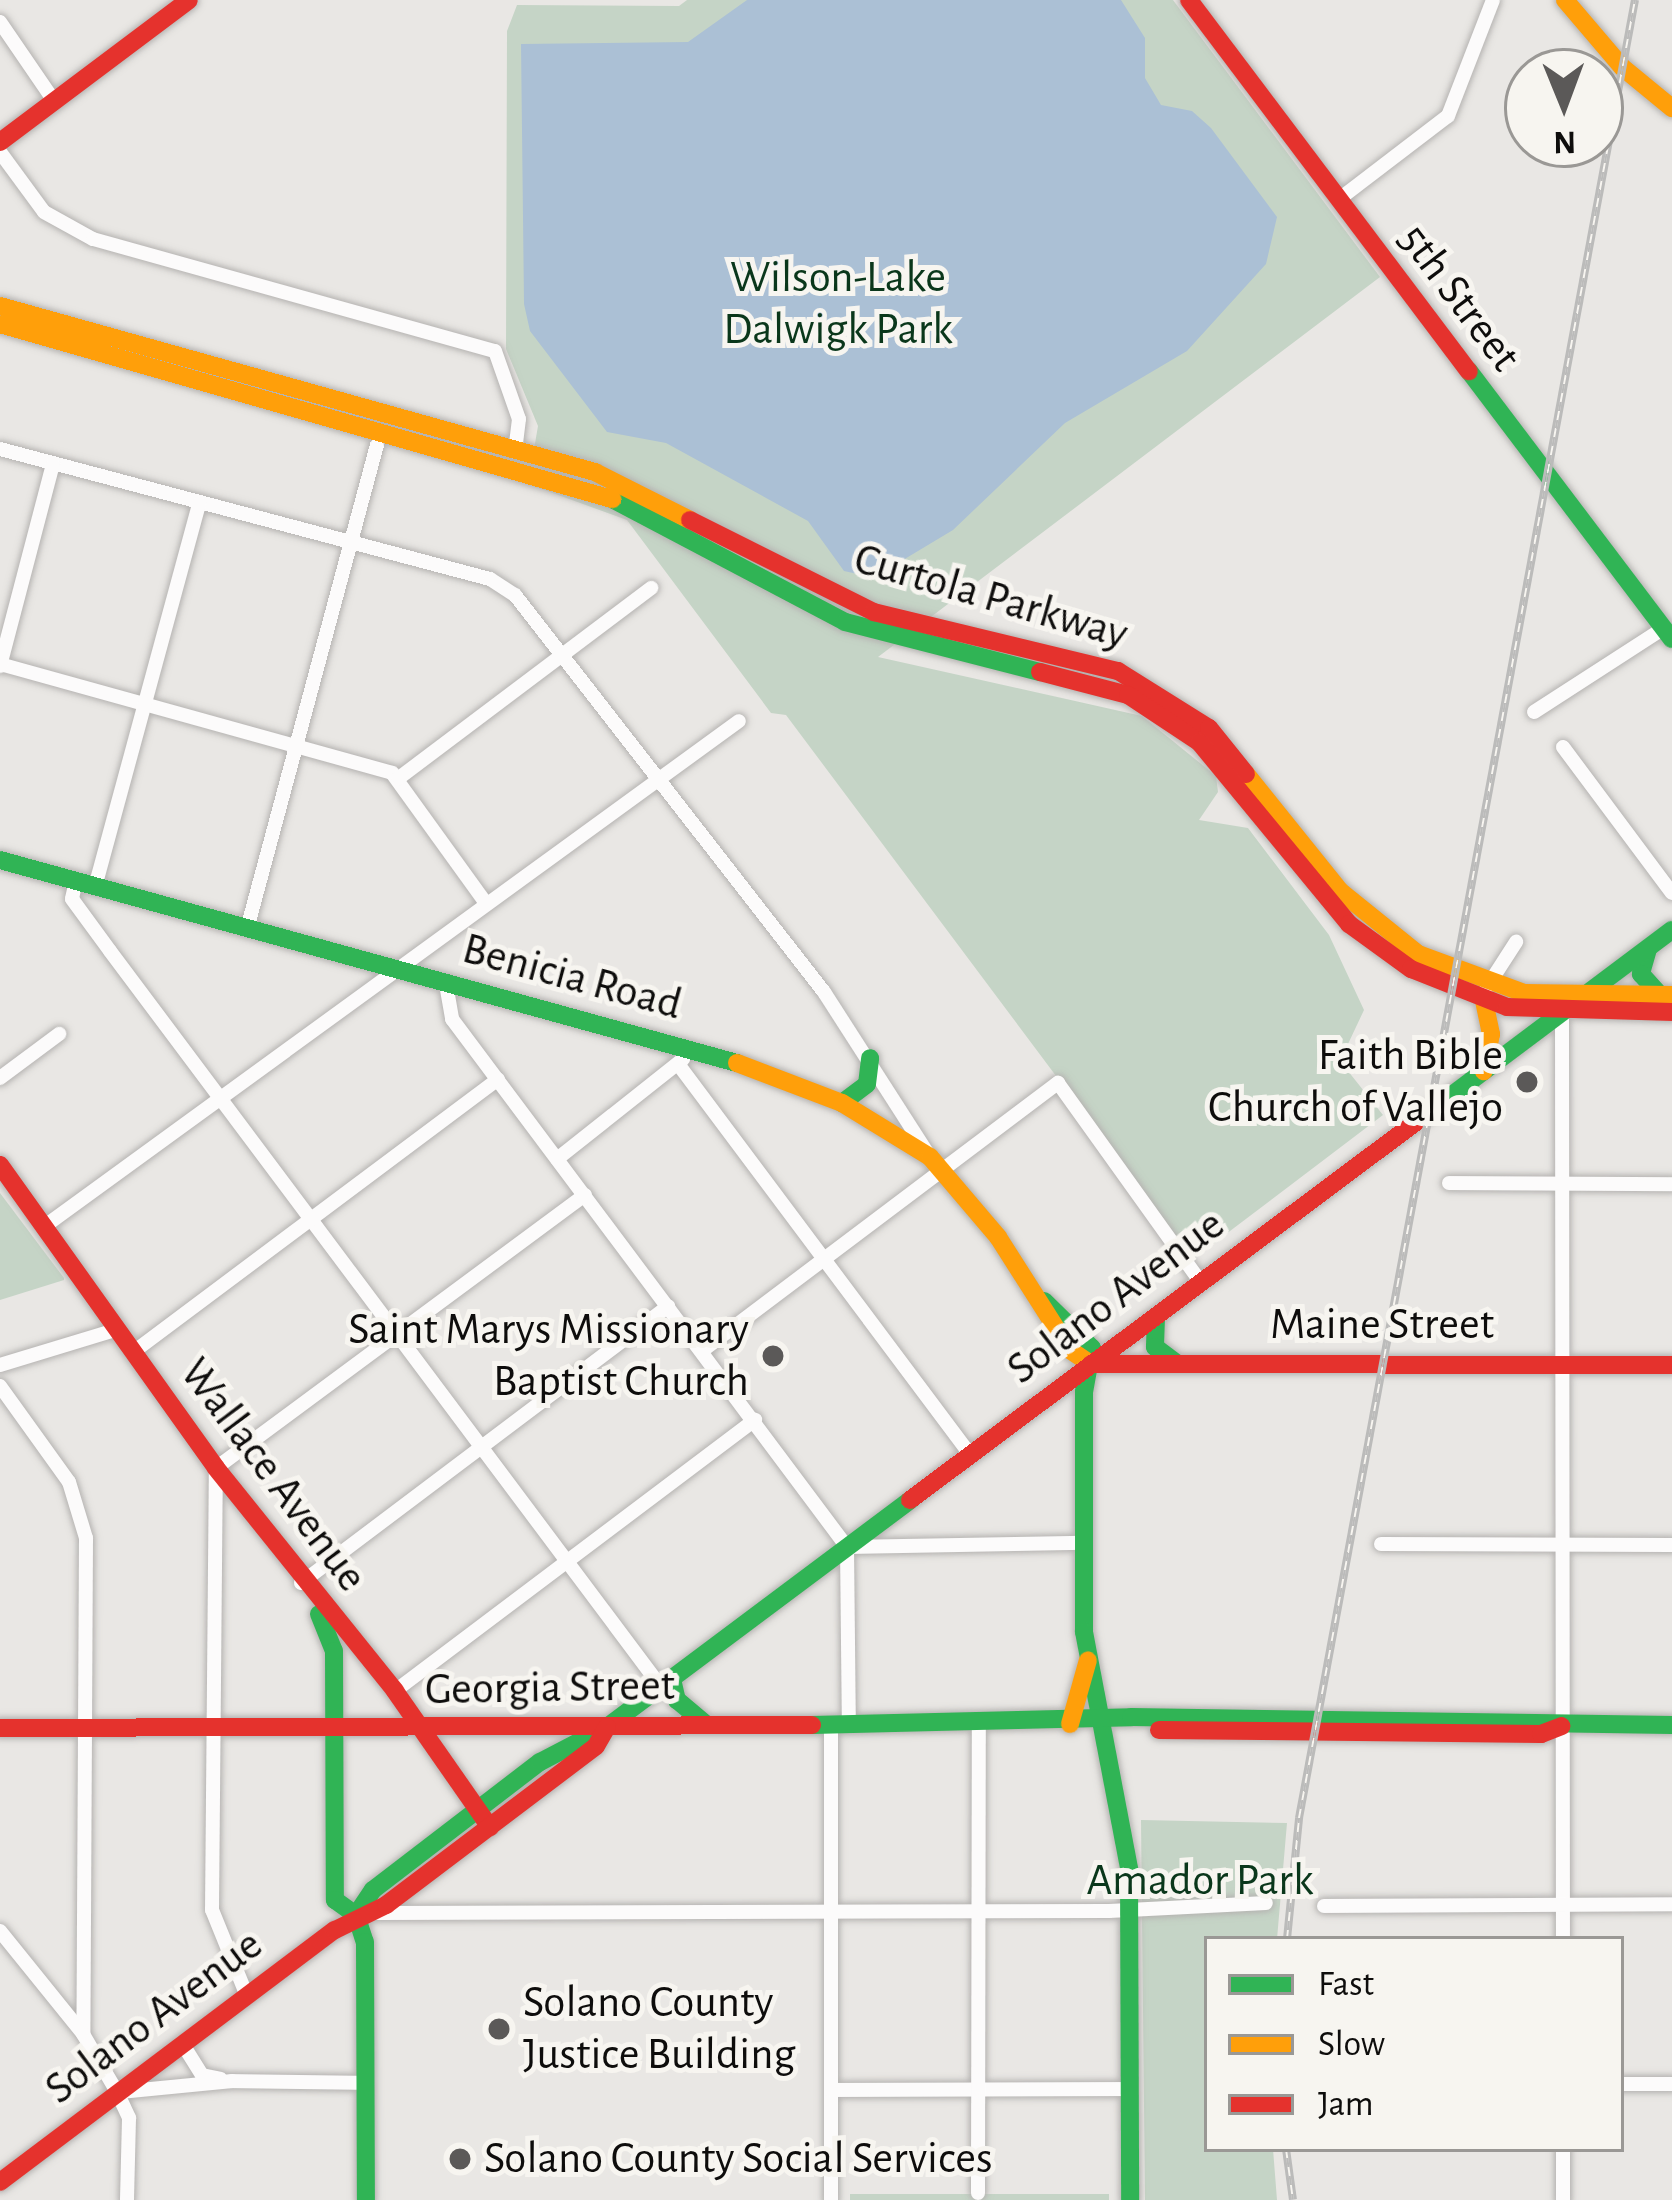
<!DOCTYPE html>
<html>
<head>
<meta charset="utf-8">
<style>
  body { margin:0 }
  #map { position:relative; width:1672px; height:2200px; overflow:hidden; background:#e9e7e4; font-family:"Alegreya Sans",sans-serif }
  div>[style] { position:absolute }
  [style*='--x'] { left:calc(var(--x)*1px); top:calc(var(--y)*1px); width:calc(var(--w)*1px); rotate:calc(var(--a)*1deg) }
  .green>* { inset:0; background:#c5d4c6; transform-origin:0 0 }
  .water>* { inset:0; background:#abc0d5 }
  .roads { filter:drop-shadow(0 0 3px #b5b3b1) drop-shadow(0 0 3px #b5b3b1) }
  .street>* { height:14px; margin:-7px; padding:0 7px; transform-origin:7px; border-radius:7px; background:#fcfbfb }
  .fast>* { height:18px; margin:-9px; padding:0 9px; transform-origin:9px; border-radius:9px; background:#30b455 }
  .slow>* { height:18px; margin:-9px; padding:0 9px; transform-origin:9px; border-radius:9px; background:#ff9f0a }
  .jam>* { height:18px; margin:-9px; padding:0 9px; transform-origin:9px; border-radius:9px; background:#e5322d }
  .rail>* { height:8px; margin-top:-4px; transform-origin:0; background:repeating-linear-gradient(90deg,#f7f5f0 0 9px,#bbbbba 0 18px); box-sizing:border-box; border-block:3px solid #bbbbba }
  .dots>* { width:33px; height:33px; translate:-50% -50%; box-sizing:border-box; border:6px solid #f7f5f0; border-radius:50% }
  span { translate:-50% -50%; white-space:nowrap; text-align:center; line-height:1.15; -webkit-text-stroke:10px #f7f5f0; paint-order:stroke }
  .park-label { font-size:45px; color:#0a371b }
  .street-label { font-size:45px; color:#0e0d0c }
  .poi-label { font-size:45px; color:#0e0d0c }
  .right { translate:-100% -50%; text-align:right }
  .left { translate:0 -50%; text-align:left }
  .legend { position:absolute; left:1204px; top:1936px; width:420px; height:216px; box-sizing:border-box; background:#f7f5f0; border:3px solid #9a9895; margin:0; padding:15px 21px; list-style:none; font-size:36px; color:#0e0d0c }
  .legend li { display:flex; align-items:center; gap:24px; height:60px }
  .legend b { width:60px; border:3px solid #9a9895 }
  .north { position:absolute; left:1504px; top:48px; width:120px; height:120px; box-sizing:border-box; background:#f7f5f0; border:3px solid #9a9895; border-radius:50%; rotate:179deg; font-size:33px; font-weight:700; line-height:48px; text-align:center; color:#0e0d0c }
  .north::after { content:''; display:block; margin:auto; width:42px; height:54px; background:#5b5958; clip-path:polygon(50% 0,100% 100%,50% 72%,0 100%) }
</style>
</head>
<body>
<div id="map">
  <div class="green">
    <i style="clip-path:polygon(687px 0,1173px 0,1380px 277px,878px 657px,1142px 716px,1216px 776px,1218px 792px,1199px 820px,1248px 828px,1329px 935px,1364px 1010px,1340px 1061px,1383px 1115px,1193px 1259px,786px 715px,771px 713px,627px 520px,528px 484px,538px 426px,506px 349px,507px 31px,517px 5px,679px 6px)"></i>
    <i style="clip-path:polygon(0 1193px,64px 1278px,64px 1280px,0 1300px)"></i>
    <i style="clip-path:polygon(1141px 1820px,1287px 1823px,1277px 1939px,1207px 1939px,1207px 2149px,1273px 2149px,1277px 2200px,1145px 2200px)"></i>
    <i style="left:850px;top:2194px;width:259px;height:6px"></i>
  </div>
  <div class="water">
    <i style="clip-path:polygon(747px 0,1121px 0,1145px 38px,1145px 78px,1161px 105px,1192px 111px,1211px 128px,1277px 217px,1266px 264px,1187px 351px,1065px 423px,953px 530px,898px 563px,878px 565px,871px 577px,844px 571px,808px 521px,666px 443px,607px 432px,530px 331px,524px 304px,521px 44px,688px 42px)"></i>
  </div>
  <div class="roads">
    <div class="street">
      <i style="--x:0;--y:22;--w:96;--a:55.6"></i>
      <i style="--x:0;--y:152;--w:74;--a:53.7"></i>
      <i style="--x:44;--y:212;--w:56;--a:28.9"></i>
      <i style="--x:93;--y:239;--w:417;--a:15.6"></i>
      <i style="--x:495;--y:351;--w:72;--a:70.6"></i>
      <i style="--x:519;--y:419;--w:33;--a:97"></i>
      <i style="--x:1338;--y:200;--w:138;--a:-37.4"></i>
      <i style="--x:1448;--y:116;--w:124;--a:-68.8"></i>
      <i style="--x:0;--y:449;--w:507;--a:14.86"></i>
      <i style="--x:490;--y:579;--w:30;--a:33"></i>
      <i style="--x:515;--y:595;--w:503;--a:52.11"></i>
      <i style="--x:824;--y:992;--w:196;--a:57.3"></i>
      <i style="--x:0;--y:664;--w:407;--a:15.5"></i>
      <i style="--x:392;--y:773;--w:159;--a:54.2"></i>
      <i style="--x:0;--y:666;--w:209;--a:-75.3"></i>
      <i style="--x:1534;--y:712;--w:155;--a:-32.9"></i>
      <i style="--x:1563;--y:747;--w:182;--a:53.3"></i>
      <i style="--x:399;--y:778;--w:316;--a:-37"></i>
      <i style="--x:76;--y:881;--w:18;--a:103"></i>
      <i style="--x:72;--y:899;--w:64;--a:53.8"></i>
      <i style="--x:110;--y:951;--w:919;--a:53.18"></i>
      <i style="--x:95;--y:887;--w:397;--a:-74.8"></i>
      <i style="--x:247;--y:929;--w:501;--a:-74.97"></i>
      <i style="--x:446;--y:984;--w:36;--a:80"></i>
      <i style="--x:452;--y:1019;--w:659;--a:53.2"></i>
      <i style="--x:1487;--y:987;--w:54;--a:-57.2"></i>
      <i style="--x:1562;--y:1013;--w:926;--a:89.94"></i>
      <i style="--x:681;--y:1068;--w:484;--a:53.2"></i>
      <i style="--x:0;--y:1078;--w:74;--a:-36.7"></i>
      <i style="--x:557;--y:1159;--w:161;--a:-38.4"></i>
      <i style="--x:1449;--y:1183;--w:223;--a:0.3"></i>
      <i style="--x:45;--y:1226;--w:858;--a:-36.04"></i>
      <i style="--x:702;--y:1351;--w:446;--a:-37"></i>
      <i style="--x:1058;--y:1083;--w:246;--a:54.4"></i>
      <i style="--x:132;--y:1353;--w:457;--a:-36.8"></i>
      <i style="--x:0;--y:1365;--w:120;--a:-16.9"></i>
      <i style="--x:0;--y:1386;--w:118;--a:54.3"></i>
      <i style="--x:69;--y:1482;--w:59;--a:73.1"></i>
      <i style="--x:86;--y:1538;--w:496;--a:90.3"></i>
      <i style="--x:1381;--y:1544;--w:291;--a:0.2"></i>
      <i style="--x:847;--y:1547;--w:238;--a:-1"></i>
      <i style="--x:847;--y:1547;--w:177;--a:89.4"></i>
      <i style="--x:301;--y:1583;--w:460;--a:-37"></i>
      <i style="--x:395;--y:1691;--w:451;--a:-37"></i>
      <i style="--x:831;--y:1724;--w:476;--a:90"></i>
      <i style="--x:1324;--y:1906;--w:348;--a:-0.3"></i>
      <i style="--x:378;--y:1913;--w:731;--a:-0.16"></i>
      <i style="--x:1109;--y:1911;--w:157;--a:-2.9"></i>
      <i style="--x:0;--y:1931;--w:132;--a:51.1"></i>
      <i style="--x:83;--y:2034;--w:67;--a:59.6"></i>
      <i style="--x:117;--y:2092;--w:29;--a:65"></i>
      <i style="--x:129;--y:2118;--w:82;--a:91.4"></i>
      <i style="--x:247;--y:1996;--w:93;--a:-112.1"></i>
      <i style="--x:212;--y:1910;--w:442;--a:-89.5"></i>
      <i style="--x:216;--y:1468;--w:459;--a:-36.5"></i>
      <i style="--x:182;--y:2043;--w:38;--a:58"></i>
      <i style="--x:202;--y:2075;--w:19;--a:12"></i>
      <i style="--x:1621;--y:2084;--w:51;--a:0"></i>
      <i style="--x:832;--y:2090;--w:299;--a:-0.2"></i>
      <i style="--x:120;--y:2092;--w:113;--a:-5.6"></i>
      <i style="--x:232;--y:2081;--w:135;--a:0.8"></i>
      <i style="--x:1563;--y:2149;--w:51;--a:90"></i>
      <i style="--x:978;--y:2193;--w:469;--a:-89.9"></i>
    </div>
    <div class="fast">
      <i style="--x:1469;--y:371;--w:336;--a:52.9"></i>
      <i style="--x:612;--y:499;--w:263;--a:27.8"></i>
      <i style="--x:845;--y:622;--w:201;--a:14.4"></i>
      <i style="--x:0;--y:860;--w:764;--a:15.4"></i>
      <i style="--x:1648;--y:949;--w:26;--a:106"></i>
      <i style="--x:1641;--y:974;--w:28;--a:48"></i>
      <i style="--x:842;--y:1103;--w:31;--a:-37"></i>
      <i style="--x:867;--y:1084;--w:26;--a:-83"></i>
      <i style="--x:1428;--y:1113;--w:305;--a:-36.9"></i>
      <i style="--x:1044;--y:1301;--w:67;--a:44.4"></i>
      <i style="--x:1092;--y:1348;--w:45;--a:100.3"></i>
      <i style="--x:1084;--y:1392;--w:240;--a:90"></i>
      <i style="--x:1084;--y:1632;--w:241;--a:79.2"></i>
      <i style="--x:1129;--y:1869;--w:331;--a:89.8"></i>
      <i style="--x:1156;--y:1317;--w:30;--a:92"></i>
      <i style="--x:1155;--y:1347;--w:25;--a:37"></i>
      <i style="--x:319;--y:1614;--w:40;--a:68"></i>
      <i style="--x:334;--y:1651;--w:249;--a:89.8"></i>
      <i style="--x:335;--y:1900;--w:26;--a:36"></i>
      <i style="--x:356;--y:1915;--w:28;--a:72"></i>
      <i style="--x:365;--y:1942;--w:258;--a:89.8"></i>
      <i style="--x:672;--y:1679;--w:22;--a:77"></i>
      <i style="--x:677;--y:1700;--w:38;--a:40"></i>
      <i style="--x:812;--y:1725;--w:319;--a:-1.4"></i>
      <i style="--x:1131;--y:1717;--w:541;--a:0.85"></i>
      <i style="--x:356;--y:1915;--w:30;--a:-56"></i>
      <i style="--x:373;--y:1890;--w:210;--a:-37.5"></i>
      <i style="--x:540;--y:1762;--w:76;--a:-27.6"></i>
      <i style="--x:607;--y:1727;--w:379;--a:-36.8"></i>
    </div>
    <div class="slow">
      <i style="--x:1565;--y:0;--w:88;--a:49.6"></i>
      <i style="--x:1622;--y:67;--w:65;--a:39.4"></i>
      <i style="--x:0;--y:306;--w:618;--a:15.59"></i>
      <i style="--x:595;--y:472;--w:106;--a:26.8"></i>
      <i style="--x:0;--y:324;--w:637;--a:15.96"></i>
      <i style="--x:1246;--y:774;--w:150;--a:51.2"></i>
      <i style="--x:1340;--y:891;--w:100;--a:38.9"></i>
      <i style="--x:1418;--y:954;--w:113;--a:20.2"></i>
      <i style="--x:1524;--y:993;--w:148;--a:0.8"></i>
      <i style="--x:1484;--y:1001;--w:34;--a:78"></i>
      <i style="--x:1491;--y:1034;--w:38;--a:101"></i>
      <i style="--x:737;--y:1063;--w:112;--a:20.9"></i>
      <i style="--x:842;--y:1103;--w:103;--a:31.5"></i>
      <i style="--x:930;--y:1157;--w:105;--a:49.6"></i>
      <i style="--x:998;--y:1237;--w:134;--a:57.5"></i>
      <i style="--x:1070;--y:1350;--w:25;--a:34"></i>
      <i style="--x:1070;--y:1724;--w:66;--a:-74.3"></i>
    </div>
    <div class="jam">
      <i style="--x:1189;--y:0;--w:465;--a:53"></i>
      <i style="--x:0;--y:142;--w:236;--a:-36.9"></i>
      <i style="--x:690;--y:520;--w:206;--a:26.6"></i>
      <i style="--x:874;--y:612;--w:251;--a:13.6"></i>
      <i style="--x:1118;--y:671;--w:107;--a:32.1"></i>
      <i style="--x:1209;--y:728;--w:59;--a:51.2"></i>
      <i style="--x:1040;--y:672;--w:91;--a:14.6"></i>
      <i style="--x:1128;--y:695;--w:85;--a:33.5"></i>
      <i style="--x:1199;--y:742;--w:236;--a:50.5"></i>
      <i style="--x:1349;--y:924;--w:77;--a:36"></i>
      <i style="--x:1411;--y:969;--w:103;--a:21.6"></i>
      <i style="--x:1507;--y:1007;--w:165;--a:1.7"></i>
      <i style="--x:0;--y:1165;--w:372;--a:54.5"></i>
      <i style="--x:216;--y:1468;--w:286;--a:51.2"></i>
      <i style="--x:395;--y:1691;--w:166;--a:55.1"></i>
      <i style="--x:1091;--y:1364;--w:581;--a:0.1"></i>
      <i style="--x:910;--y:1500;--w:647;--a:-36.76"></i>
      <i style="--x:0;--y:1728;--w:812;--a:-0.21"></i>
      <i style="--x:1159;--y:1730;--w:382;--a:0.6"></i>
      <i style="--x:1541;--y:1734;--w:22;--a:-21"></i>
      <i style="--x:0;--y:2182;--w:419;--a:-37"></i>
      <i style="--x:335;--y:1930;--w:57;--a:-26.1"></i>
      <i style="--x:386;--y:1905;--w:263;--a:-37.1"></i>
      <i style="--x:596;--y:1746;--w:22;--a:-60"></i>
    </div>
  </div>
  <div class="rail">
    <i style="--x:1287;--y:1939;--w:122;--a:-84.3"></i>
    <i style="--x:1299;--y:1818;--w:1849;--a:-79.53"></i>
    <i style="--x:1286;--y:2149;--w:51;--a:82.2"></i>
  </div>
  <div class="dots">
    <i style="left:1527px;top:1082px;background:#5b5958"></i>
    <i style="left:773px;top:1356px;background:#5b5958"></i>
    <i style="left:499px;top:2029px;background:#5b5958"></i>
    <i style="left:460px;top:2159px;background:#5b5958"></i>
  </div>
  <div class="park-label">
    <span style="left:838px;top:304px">Wilson-Lake<br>Dalwigk Park</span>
    <span style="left:1200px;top:1881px">Amador Park</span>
  </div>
  <div class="street-label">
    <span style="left:1459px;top:298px;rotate:53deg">5th Street</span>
    <span style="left:991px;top:597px;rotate:16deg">Curtola Parkway</span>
    <span style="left:572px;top:977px;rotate:15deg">Benicia Road</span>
    <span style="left:1116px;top:1297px;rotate:-37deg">Solano Avenue</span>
    <span style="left:1382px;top:1325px">Maine Street</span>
    <span style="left:273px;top:1475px;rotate:53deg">Wallace Avenue</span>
    <span style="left:550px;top:1688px;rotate:-1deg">Georgia Street</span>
    <span style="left:154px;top:2017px;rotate:-37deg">Solano Avenue</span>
  </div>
  <div class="poi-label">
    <span class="right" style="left:1503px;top:1082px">Faith Bible<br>Church of Vallejo</span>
    <span class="right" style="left:749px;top:1356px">Saint Marys Missionary<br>Baptist Church</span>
    <span class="left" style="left:523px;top:2029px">Solano County<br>Justice Building</span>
    <span class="left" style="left:484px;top:2159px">Solano County Social Services</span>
  </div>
  <ul class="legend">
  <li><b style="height:15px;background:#30b455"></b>Fast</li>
  <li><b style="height:15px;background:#ff9f0a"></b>Slow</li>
  <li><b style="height:15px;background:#e5322d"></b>Jam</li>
  </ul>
  <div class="north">N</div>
</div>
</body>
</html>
